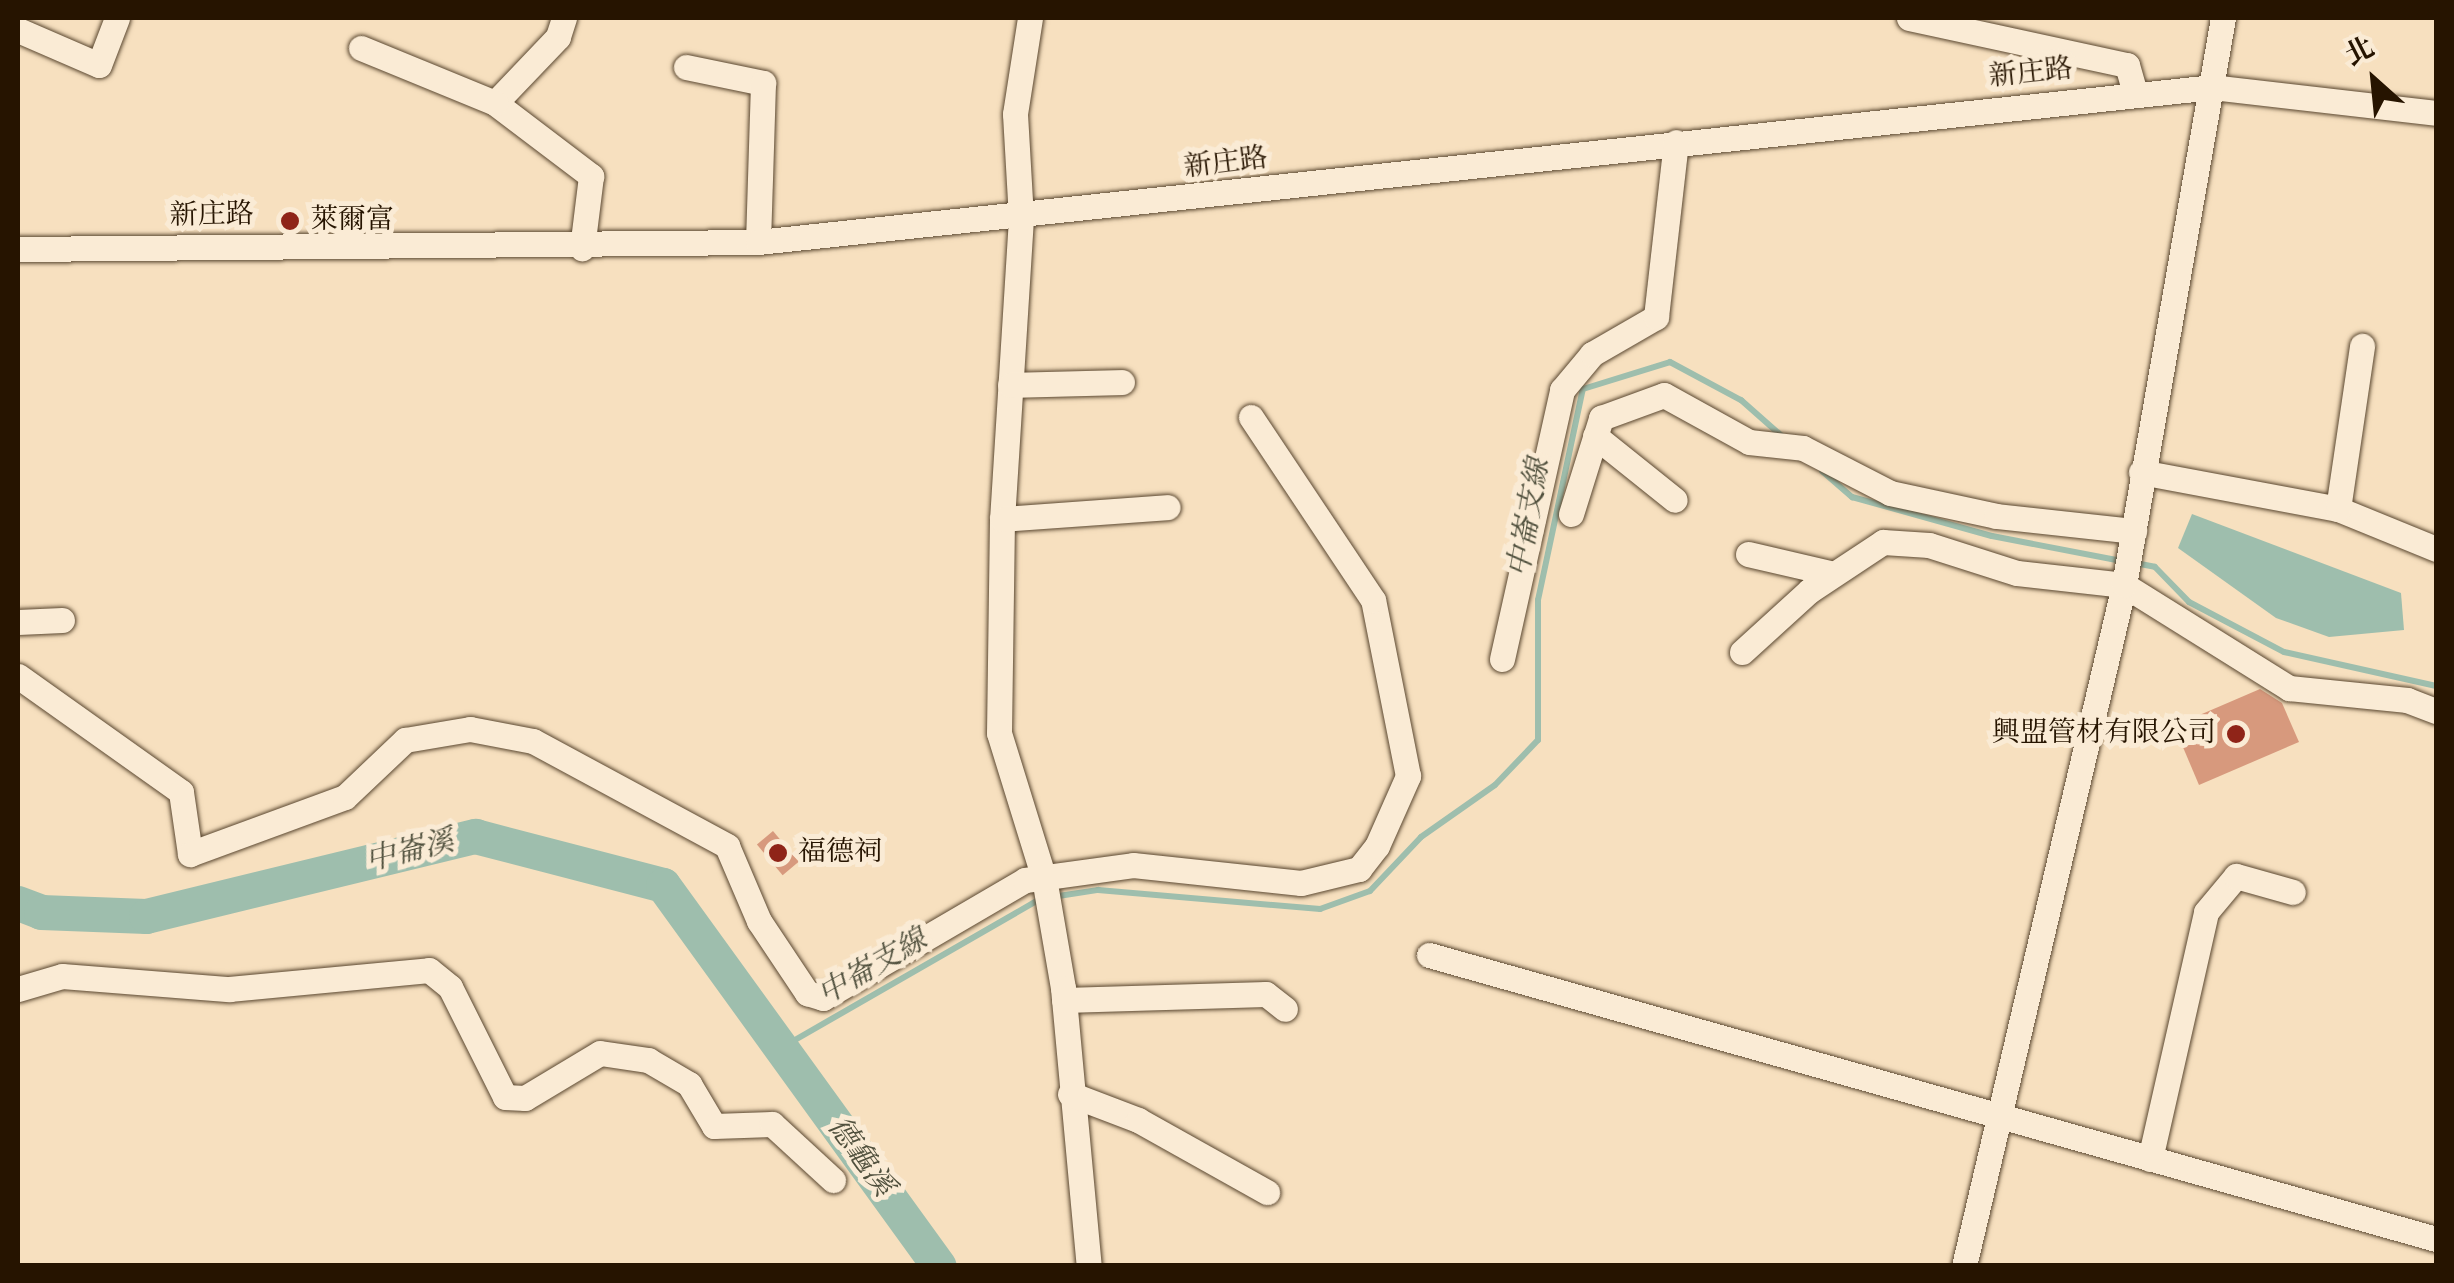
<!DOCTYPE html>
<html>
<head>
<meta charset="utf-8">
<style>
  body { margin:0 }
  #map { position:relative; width:2454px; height:1283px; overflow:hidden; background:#f7e0bf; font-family:"IM FELL English","Noto Serif TC",serif }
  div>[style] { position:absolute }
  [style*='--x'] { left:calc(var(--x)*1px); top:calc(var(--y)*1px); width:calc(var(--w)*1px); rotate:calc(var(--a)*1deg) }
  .water>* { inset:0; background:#9ebead }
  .stream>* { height:6px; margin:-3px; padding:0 3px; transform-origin:3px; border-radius:3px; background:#9ebead }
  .river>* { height:35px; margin:-17.5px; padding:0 17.5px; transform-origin:17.5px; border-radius:17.5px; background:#9ebead }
  .building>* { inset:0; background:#d7997d; transform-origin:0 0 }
  .roads { filter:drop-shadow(0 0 2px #5a4730) drop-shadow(0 0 2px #5a4730) }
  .minor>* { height:25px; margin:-12.5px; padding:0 12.5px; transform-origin:12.5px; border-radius:12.5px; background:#faebd5 }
  .dots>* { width:28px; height:28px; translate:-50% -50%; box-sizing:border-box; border:5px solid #faebd5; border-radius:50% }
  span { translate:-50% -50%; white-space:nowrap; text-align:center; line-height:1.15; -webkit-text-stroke:10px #faebd5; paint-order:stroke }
  .street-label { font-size:28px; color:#261400 }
  .poi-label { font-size:28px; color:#261400 }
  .left { translate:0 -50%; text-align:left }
  .right { translate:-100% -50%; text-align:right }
  .water-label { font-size:30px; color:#50503d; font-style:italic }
  .frame { position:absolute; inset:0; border:20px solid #261400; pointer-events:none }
  .north { position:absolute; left:2324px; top:30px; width:100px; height:100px; -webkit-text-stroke:8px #faebd5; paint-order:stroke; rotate:333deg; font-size:28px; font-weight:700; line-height:40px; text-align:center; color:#261400 }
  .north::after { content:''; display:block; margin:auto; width:35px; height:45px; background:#261400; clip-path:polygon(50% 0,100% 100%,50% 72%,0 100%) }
</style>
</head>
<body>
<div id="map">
  <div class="water">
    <i style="clip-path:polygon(2192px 514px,2401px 593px,2404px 630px,2329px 637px,2276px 618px,2178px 548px)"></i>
  </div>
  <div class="stream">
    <i style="--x:1822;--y:471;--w:40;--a:41"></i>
    <i style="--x:1852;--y:497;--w:145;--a:15.6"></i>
    <i style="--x:1992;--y:536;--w:132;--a:10.9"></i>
    <i style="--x:2135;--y:563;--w:20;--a:11"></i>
    <i style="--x:2155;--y:567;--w:49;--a:45.8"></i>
    <i style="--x:2189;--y:602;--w:107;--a:27.8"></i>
    <i style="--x:2284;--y:652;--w:156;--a:12.6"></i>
    <i style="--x:1052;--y:897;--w:47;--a:-8.7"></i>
    <i style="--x:1098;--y:890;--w:223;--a:4.9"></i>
    <i style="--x:1320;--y:909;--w:53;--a:-19.8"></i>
    <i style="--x:1370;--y:891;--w:74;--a:-46.6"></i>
    <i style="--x:1421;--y:837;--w:90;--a:-35.1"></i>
    <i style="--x:1495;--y:785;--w:62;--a:-46.3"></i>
    <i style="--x:1538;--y:740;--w:140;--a:-90"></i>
    <i style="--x:1538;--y:600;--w:216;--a:-78"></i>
    <i style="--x:1583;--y:389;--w:91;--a:-17.2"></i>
    <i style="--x:1670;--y:362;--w:81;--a:28.2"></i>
    <i style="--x:1741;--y:400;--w:56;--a:41.4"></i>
    <i style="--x:781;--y:1048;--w:299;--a:-29.9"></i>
  </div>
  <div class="river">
    <i style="--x:18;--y:903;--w:25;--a:21"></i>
    <i style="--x:41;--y:912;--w:105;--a:2.2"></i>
    <i style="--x:146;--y:916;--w:339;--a:-13.7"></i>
    <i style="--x:475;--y:836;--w:194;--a:14.6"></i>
    <i style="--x:663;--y:885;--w:470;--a:54.1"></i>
  </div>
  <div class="building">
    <i style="clip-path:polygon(2260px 689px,2282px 703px,2299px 742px,2199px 785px,2174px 726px)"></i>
    <i style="left:773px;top:831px;width:40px;height:21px;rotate:50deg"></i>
  </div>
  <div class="roads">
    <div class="minor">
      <i style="--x:564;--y:18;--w:20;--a:108"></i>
      <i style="--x:558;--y:37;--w:91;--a:133.7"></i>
      <i style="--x:495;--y:103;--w:121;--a:37.2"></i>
      <i style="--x:591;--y:176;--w:73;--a:97.1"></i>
      <i style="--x:1030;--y:18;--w:97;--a:98.9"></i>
      <i style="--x:1015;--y:114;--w:104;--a:86.7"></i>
      <i style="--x:1021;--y:218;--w:302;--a:93.6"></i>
      <i style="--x:1002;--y:519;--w:214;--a:90.8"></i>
      <i style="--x:999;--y:733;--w:152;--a:72.8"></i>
      <i style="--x:1044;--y:878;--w:112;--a:80.2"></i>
      <i style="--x:1063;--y:988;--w:279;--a:84.7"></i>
      <i style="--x:1909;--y:18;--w:223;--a:12.2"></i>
      <i style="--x:2127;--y:65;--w:29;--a:74"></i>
      <i style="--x:18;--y:30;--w:88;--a:23.4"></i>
      <i style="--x:99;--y:65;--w:50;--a:-69"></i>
      <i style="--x:361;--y:48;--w:145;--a:22.3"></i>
      <i style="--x:686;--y:67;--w:79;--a:11.7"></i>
      <i style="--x:763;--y:83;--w:159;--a:91.8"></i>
      <i style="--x:18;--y:249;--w:740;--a:-0.54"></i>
      <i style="--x:758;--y:242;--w:1462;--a:-6.08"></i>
      <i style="--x:2212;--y:87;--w:226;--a:6.6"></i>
      <i style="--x:1010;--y:385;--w:112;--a:-1.5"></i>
      <i style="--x:1595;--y:436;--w:102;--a:38.7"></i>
      <i style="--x:2141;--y:472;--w:200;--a:10.6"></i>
      <i style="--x:2338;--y:509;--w:106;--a:22.2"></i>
      <i style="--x:2338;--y:509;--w:165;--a:-81.6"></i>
      <i style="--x:1571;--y:514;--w:101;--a:-72.6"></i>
      <i style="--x:1601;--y:418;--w:67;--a:-20.1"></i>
      <i style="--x:1664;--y:395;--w:97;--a:28.9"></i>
      <i style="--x:1749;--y:442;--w:54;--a:6.3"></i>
      <i style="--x:1803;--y:448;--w:98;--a:27.3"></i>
      <i style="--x:1890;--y:493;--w:108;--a:12.2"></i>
      <i style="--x:1996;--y:516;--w:139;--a:6.2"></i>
      <i style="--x:1002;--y:519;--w:166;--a:-4.1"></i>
      <i style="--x:1748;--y:554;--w:88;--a:13.1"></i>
      <i style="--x:18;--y:622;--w:44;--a:-2.6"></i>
      <i style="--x:1742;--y:652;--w:91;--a:-42.3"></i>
      <i style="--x:1809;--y:591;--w:89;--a:-33.5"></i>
      <i style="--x:1883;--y:542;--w:46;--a:3.7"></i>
      <i style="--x:1929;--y:545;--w:92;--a:17.7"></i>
      <i style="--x:2017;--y:573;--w:108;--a:6.4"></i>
      <i style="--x:2124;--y:585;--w:195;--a:32"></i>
      <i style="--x:2289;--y:688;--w:119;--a:5.8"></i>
      <i style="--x:2407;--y:700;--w:31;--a:21"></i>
      <i style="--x:1502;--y:659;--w:276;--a:-77.4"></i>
      <i style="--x:1562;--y:390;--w:47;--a:-50.2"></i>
      <i style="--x:1592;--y:354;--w:74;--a:-30"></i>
      <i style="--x:1656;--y:317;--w:176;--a:-83.5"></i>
      <i style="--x:18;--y:676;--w:200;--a:35.4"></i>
      <i style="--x:181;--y:792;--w:63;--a:81.7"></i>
      <i style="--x:190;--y:854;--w:165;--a:-20.2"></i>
      <i style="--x:345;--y:797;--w:83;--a:-43.5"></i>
      <i style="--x:405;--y:740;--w:66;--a:-9.6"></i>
      <i style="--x:470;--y:729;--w:64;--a:10.8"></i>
      <i style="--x:533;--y:741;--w:221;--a:28.4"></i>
      <i style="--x:727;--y:846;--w:82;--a:66.9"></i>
      <i style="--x:759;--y:921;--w:87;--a:56.3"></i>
      <i style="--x:807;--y:993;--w:17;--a:17"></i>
      <i style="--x:823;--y:998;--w:234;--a:-30.3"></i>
      <i style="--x:1025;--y:880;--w:109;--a:-7.9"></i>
      <i style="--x:1133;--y:865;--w:169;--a:6.1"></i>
      <i style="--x:1301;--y:883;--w:60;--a:-13.6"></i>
      <i style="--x:1359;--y:869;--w:29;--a:-52"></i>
      <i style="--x:1377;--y:846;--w:77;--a:-66.1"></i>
      <i style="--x:1408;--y:776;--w:179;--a:-101.2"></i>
      <i style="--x:1373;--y:600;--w:220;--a:-123.7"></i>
      <i style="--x:1429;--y:955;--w:1046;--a:15.75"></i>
      <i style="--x:18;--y:989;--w:46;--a:-16.5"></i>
      <i style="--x:62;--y:976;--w:168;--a:4.5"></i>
      <i style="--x:229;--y:989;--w:201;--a:-5.4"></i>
      <i style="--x:429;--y:970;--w:27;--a:39"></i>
      <i style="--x:450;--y:987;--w:123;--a:63.4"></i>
      <i style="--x:505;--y:1097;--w:20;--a:3"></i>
      <i style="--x:525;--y:1098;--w:87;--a:-31"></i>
      <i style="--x:600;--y:1053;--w:49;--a:8.3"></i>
      <i style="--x:648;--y:1060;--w:48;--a:30.3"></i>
      <i style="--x:689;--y:1084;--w:49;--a:59.2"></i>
      <i style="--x:714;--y:1126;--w:58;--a:-2"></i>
      <i style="--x:772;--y:1124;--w:83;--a:42.6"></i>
      <i style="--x:1064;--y:1000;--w:202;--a:-1.7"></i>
      <i style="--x:1266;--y:994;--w:24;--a:38"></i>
      <i style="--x:1070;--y:1094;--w:73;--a:20.9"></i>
      <i style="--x:1138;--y:1120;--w:148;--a:29.2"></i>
      <i style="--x:2150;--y:1159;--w:253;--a:-77.2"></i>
      <i style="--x:2206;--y:912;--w:47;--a:-50.2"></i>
      <i style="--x:2236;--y:876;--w:59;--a:15.7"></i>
      <i style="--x:1964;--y:1266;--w:700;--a:-76.78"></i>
      <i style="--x:2124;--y:585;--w:576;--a:-80.1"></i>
    </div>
  </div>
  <div class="dots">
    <i style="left:290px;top:221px;background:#8f2418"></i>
    <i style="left:2236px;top:734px;background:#8f2418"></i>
    <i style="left:778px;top:853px;background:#8f2418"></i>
  </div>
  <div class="street-label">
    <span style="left:2031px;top:74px;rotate:-6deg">新庄路</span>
    <span style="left:1226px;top:164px;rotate:-7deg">新庄路</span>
    <span style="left:212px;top:216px;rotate:-1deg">新庄路</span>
  </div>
  <div class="poi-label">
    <span class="left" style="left:310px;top:221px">萊爾富</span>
    <span class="right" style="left:2216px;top:734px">興盟管材有限公司</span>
    <span class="left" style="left:798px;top:853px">福德祠</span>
  </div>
  <div class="water-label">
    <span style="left:1530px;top:518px;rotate:-80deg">中崙支線</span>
    <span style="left:410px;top:852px;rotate:-14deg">中崙溪</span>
    <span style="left:873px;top:968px;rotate:-30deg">中崙支線</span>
    <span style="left:860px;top:1157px;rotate:54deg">德龜溪</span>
  </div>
  <div class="frame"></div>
  <div class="north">北</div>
</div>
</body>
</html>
